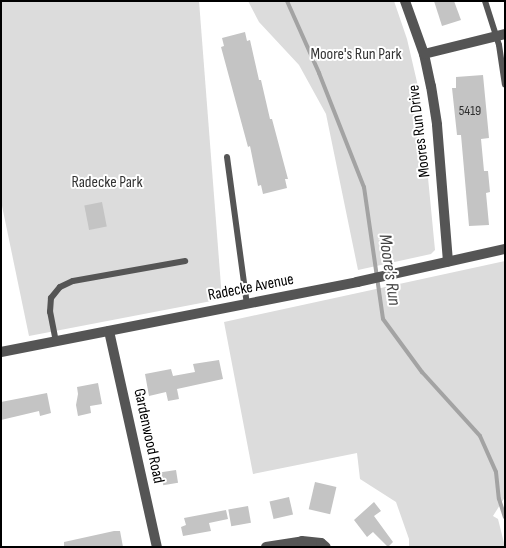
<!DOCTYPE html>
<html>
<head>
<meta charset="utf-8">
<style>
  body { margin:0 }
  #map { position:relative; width:506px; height:548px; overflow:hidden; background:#fff; font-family:"Sofia Sans Condensed",sans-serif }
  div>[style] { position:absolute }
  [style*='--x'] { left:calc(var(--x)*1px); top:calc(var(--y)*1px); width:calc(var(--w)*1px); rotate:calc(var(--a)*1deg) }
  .green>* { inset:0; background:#dcdcdc }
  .stream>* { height:4px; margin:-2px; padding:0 2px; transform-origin:2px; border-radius:2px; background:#a3a3a3 }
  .building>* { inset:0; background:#c4c4c4; transform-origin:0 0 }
  .service>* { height:6px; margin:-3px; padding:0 3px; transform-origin:3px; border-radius:3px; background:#555 }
  .minor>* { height:10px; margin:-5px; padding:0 5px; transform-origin:5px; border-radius:5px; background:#555 }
  .tertiary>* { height:10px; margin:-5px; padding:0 5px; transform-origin:5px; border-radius:5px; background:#555 }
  span { translate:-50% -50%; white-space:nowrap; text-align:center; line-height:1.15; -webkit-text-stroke:4px #fff; paint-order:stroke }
  .number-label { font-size:14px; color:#313131 }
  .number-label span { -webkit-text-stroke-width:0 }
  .park-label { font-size:16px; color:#333 }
  .street-label { font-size:16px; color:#000 }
  .water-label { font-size:18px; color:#444; font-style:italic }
  .frame { position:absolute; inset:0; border:2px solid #000; pointer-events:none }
</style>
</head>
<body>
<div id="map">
  <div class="green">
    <i style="clip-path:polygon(1px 1px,199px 1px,222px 299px,29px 336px,1px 201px)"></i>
    <i style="clip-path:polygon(248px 1px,394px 1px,407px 39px,420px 95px,435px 250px,431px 254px,358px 270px,326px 114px,299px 65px,259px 22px)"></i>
    <i style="clip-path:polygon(505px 261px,505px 497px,493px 516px,498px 519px,505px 547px,409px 547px,409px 539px,396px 502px,360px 479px,357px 453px,253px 474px,224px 322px)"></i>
  </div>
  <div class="stream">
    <i style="--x:287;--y:1;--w:79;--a:66"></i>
    <i style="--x:319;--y:73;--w:123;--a:68.5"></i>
    <i style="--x:364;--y:187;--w:133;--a:81.8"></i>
    <i style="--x:383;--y:319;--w:66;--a:53.7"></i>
    <i style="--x:422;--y:372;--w:86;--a:47.8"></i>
    <i style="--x:480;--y:436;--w:39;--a:66"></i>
    <i style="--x:496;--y:472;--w:27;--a:84"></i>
    <i style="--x:499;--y:499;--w:19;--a:72"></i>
  </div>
  <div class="building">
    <i style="clip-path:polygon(434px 1px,454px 1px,461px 20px,442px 26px)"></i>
    <i style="clip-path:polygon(245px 32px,247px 41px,250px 40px,259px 80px,261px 80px,270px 119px,272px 119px,288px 179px,285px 179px,287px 188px,263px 194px,261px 185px,258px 186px,250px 146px,248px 147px,221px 47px,224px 46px,222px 38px)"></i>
    <i style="clip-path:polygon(483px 75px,489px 138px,481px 139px,484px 171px,488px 171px,490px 192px,486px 193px,489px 225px,469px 226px,461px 135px,457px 135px,452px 88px,456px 88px,456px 77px)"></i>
    <i style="left:102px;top:202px;width:25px;height:18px;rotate:79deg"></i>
    <i style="clip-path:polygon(219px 360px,223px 379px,177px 389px,179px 399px,168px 401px,166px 392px,149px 396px,145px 374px,171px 369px,173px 376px,195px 372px,193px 364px)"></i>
    <i style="clip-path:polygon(98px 383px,102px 404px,90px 406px,91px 413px,78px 416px,76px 405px,78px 394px,77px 387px)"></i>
    <i style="clip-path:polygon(47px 393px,51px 413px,40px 416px,39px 411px,1px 420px,1px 402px)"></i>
    <i style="left:176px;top:470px;width:13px;height:15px;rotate:81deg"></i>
    <i style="left:315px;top:482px;width:22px;height:28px;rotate:13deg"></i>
    <i style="left:289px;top:497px;width:18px;height:20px;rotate:77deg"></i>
    <i style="clip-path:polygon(374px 502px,381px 511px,374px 516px,393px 542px,388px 547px,373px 532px,367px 537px,354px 520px)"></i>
    <i style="left:248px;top:506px;width:17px;height:20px;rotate:80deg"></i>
    <i style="clip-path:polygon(226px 510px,228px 519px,209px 523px,211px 531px,183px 536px,181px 527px,186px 525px,184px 518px)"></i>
    <i style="clip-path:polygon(114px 531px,120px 531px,123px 547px,64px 547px,64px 542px)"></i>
  </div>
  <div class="service">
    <i style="--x:485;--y:1;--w:46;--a:72.3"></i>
    <i style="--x:499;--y:45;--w:40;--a:81.5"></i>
    <i style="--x:227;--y:157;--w:148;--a:82.3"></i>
    <i style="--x:56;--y:342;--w:31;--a:-101"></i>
    <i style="--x:50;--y:312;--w:14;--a:-86"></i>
    <i style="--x:51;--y:298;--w:14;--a:-51"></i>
    <i style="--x:60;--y:287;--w:14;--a:-25"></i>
    <i style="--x:73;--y:281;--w:114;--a:-10.1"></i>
  </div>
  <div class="minor">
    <i style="--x:405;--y:1;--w:56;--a:70.3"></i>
    <i style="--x:424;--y:54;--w:33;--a:78"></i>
    <i style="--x:431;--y:86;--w:39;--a:81"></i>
    <i style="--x:437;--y:125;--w:137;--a:85.4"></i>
    <i style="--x:424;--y:54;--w:83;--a:-13.9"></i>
    <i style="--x:109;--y:331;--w:221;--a:77.5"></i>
    <i style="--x:266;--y:547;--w:36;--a:-9"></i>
    <i style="--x:302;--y:541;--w:19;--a:6"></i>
    <i style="--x:321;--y:543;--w:6;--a:39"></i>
  </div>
  <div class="tertiary">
    <i style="--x:1;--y:352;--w:363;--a:-11.1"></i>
    <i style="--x:357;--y:282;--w:152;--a:-12.6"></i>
  </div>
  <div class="number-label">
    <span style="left:470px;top:111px">5419</span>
  </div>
  <div class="park-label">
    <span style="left:356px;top:55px">Moore's Run Park</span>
    <span style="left:107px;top:183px">Radecke Park</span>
  </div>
  <div class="street-label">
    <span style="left:420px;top:131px;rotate:-97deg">Moores Run Drive</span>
    <span style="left:251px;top:288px;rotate:-11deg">Radecke Avenue</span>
    <span style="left:148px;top:436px;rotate:78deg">Gardenwood Road</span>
  </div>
  <div class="water-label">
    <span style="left:389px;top:270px;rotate:82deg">Moore's Run</span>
  </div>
  <div class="frame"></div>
</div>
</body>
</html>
